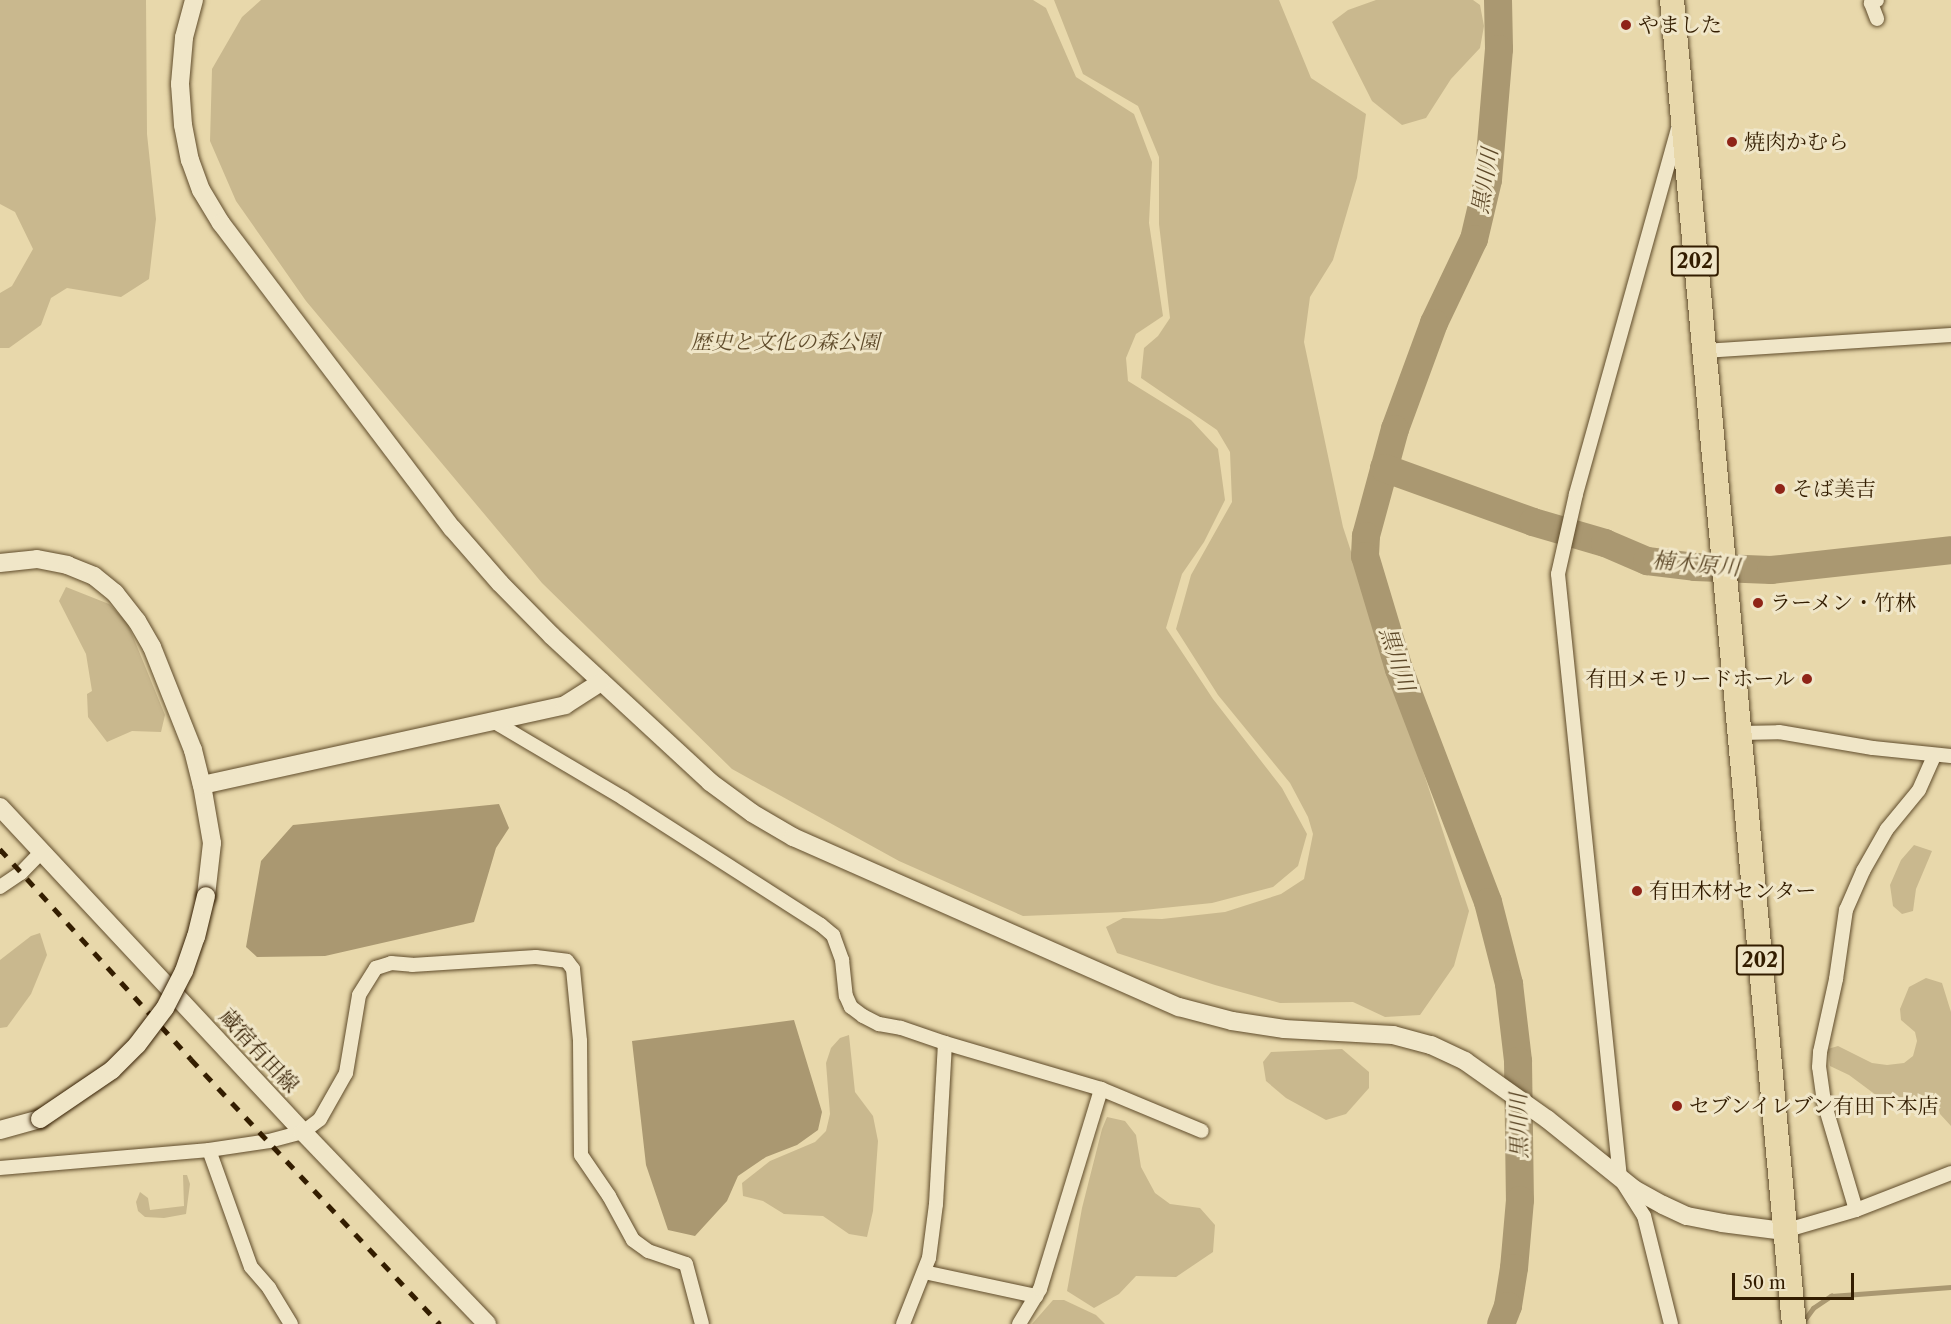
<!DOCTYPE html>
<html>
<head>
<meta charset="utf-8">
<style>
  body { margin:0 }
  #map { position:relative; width:1951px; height:1324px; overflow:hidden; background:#e8d8ab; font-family:"Libre Caslon Text","Noto Serif JP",serif }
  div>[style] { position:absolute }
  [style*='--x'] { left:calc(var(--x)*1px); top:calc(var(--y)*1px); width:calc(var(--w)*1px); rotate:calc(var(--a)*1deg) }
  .green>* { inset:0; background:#c9b88e }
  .water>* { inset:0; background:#aa9871 }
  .stream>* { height:4.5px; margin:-2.25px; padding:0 2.25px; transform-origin:2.25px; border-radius:2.25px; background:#aa9871 }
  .river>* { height:28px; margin:-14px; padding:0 14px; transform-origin:14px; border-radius:14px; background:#aa9871 }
  .roads { filter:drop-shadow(0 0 2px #604c2b) drop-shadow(0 0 2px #604c2b) }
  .street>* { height:14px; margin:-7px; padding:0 7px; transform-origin:7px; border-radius:7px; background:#f0e6c8 }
  .secondary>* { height:18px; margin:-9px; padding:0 9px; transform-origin:9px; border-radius:9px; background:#f0e6c8 }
  .highway>* { height:24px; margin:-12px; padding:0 12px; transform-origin:12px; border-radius:12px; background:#e8d8ab }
  .rail>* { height:4.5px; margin-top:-2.25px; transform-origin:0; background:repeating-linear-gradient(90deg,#331d00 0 10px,transparent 0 20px) }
  .bridges { filter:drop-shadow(0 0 2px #331d00) drop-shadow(0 0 2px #331d00) }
  .secondary-bridge>* { height:18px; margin:-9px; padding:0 9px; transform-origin:9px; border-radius:9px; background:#f0e6c8 }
  .dots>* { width:16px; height:16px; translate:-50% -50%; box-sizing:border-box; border:3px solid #f0e6c8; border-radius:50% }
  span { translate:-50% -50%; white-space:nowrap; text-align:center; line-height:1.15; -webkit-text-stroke:6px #f0e6c8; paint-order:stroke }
  .shield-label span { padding:2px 4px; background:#f0e6c8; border:2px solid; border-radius:4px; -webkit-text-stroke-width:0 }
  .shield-label { font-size:20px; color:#331d00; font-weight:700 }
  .poi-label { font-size:21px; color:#331d00 }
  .left { translate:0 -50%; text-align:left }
  .right { translate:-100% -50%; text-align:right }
  .park-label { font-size:21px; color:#604c2b; font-style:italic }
  .street-label { font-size:21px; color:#331d00 }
  .water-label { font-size:22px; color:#5d4828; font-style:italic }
  .scale { position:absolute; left:1732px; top:1273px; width:122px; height:27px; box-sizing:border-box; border:3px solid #331d00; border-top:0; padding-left:8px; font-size:18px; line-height:21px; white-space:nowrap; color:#331d00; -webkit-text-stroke:4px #f0e6c8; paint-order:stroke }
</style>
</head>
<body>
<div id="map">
  <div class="green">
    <i style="clip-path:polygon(0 0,146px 0,147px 134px,156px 219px,149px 279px,121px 297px,67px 288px,51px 298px,41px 325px,9px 348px,0 348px,0 293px,12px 286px,33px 249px,15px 212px,0 204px)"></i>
    <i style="clip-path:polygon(261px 0,1033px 0,1046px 8px,1076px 77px,1134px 114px,1152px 162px,1149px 223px,1163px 316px,1136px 334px,1126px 358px,1128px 381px,1191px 420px,1218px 449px,1225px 500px,1204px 542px,1182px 574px,1166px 628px,1213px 699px,1282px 788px,1307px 834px,1298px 866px,1273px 887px,1212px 903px,1124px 912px,1023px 916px,899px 861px,732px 769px,542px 583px,306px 301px,236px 201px,210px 141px,212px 69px,242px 17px)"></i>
    <i style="clip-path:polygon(1054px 0,1279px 0,1311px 78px,1366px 114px,1357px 178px,1333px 260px,1310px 297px,1304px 342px,1343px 527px,1469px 911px,1454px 966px,1420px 1015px,1385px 1017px,1353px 1002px,1280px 1003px,1215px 985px,1117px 953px,1106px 927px,1123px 918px,1162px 919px,1225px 912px,1281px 894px,1304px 879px,1313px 834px,1308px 817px,1290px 783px,1218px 695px,1176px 629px,1191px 575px,1232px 502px,1230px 452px,1217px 430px,1141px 378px,1144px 348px,1158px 336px,1170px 318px,1159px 224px,1159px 157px,1138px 106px,1083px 74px)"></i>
    <i style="clip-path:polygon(1376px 0,1473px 0,1480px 5px,1484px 26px,1480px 48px,1451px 79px,1426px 118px,1402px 125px,1372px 101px,1332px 22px,1348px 10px)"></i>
    <i style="clip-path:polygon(66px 587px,109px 604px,127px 622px,165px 715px,161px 732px,132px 731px,107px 742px,88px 717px,87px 694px,92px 691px,86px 654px,59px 601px)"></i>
    <i style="clip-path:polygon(1914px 845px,1932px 851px,1916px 889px,1913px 911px,1902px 914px,1893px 906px,1890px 885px,1901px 860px)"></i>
    <i style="clip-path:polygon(40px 933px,47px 955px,31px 994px,7px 1027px,0 1028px,0 960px,31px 936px)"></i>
    <i style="clip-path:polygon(1926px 978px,1942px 983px,1951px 1012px,1951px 1126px,1940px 1114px,1937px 1103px,1880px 1098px,1849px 1075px,1830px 1066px,1828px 1049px,1838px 1046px,1872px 1063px,1887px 1065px,1904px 1063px,1913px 1056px,1917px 1041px,1915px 1032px,1901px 1020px,1900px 1009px,1909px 987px)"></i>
    <i style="clip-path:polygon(849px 1035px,855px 1092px,873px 1116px,878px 1141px,873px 1211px,867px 1237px,849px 1234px,823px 1216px,784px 1214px,763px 1201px,743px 1196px,742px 1183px,770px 1161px,815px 1142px,826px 1131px,830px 1114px,826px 1063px,831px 1048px,840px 1038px)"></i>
    <i style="clip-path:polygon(1342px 1049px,1369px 1072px,1369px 1088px,1346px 1114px,1326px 1120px,1286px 1098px,1266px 1081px,1263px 1062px,1271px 1052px)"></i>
    <i style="clip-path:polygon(1107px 1117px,1125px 1121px,1136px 1135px,1141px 1167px,1155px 1193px,1170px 1204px,1200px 1208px,1215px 1225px,1213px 1252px,1176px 1277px,1136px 1276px,1119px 1294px,1094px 1308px,1067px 1291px,1082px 1208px,1102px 1129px)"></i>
    <i style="clip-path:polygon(183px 1175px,187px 1175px,190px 1184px,186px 1214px,164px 1218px,145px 1217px,138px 1211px,136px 1202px,140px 1192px,148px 1198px,150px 1210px,184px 1206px)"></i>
    <i style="clip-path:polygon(1053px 1300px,1064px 1300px,1096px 1315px,1105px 1324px,1032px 1324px)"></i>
  </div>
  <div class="water">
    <i style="clip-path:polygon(499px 804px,509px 828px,496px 848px,474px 922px,325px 956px,257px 957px,246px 947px,261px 861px,293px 825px)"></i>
    <i style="clip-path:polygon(794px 1020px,822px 1112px,818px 1130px,797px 1145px,766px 1157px,738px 1176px,727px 1201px,695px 1236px,668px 1230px,646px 1165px,632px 1041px)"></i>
  </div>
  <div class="stream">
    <i style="--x:1803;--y:1322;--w:17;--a:-54"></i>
    <i style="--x:1813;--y:1308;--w:22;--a:-34"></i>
    <i style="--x:1831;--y:1296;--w:120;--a:-4.3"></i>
  </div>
  <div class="river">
    <i style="--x:1498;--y:0;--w:49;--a:88.8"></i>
    <i style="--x:1499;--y:49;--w:131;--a:94.8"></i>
    <i style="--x:1488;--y:180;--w:61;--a:103.3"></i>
    <i style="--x:1474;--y:239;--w:93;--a:115.5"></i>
    <i style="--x:1434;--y:323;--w:113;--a:110.2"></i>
    <i style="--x:1395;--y:429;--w:111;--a:105.2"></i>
    <i style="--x:1366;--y:536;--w:20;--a:93"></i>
    <i style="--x:1365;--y:556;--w:118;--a:73.3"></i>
    <i style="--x:1399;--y:669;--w:249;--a:69.1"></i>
    <i style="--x:1488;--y:902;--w:85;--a:75.6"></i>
    <i style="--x:1509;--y:984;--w:78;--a:83.3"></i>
    <i style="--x:1518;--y:1061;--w:139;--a:89.2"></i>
    <i style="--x:1520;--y:1200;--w:68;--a:95"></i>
    <i style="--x:1514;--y:1268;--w:38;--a:99"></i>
    <i style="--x:1508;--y:1306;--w:19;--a:111"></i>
    <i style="--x:1384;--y:468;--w:158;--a:19.9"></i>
    <i style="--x:1533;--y:522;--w:75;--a:16.3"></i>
    <i style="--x:1605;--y:543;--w:46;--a:23.2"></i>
    <i style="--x:1647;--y:561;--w:48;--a:7.1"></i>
    <i style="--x:1695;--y:567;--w:76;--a:2.3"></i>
    <i style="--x:1771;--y:570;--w:181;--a:-6.3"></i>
  </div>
  <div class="roads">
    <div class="street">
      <i style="--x:1877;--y:0;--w:7;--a:153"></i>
      <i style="--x:1871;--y:3;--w:17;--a:69"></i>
      <i style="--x:1703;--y:351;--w:249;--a:-3.7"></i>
      <i style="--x:493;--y:721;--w:151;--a:30.6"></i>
      <i style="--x:623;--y:798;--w:235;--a:32.7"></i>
      <i style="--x:821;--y:925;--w:16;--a:40"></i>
      <i style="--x:833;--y:935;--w:27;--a:70"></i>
      <i style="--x:842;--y:960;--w:36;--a:84"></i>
      <i style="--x:846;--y:996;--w:12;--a:66"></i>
      <i style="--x:851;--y:1007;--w:15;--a:37"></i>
      <i style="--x:863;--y:1016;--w:18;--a:27"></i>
      <i style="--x:879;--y:1024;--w:22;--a:10"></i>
      <i style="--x:901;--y:1028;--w:46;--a:18.8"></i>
      <i style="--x:1740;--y:733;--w:39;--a:-1"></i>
      <i style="--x:1779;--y:732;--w:95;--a:9.7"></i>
      <i style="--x:1873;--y:748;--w:78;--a:5.9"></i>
      <i style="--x:0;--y:887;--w:25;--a:-34"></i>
      <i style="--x:21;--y:873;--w:29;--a:-46"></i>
      <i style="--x:209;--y:1150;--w:124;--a:70.3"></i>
      <i style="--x:251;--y:1267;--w:28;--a:49"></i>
      <i style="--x:269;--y:1288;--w:42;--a:58.6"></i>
      <i style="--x:0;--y:1168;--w:210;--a:-4.9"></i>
      <i style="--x:209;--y:1150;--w:61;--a:-8.5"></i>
      <i style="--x:269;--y:1141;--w:35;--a:-15"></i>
      <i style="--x:303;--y:1132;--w:21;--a:-37"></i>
      <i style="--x:320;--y:1119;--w:53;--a:-60.5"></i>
      <i style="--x:346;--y:1073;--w:79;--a:-80.5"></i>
      <i style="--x:359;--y:995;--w:32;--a:-58"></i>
      <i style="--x:376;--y:968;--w:16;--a:-18"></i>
      <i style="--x:391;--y:963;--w:21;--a:5"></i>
      <i style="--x:412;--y:965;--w:124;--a:-3.7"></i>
      <i style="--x:536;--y:957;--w:31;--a:7"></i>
      <i style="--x:567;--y:961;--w:10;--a:53"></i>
      <i style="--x:573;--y:969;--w:72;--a:84.4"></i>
      <i style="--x:580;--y:1041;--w:114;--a:89.5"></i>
      <i style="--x:581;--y:1155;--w:50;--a:55.7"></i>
      <i style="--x:609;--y:1196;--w:50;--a:61.4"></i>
      <i style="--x:633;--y:1240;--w:19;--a:36"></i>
      <i style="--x:648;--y:1251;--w:40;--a:18.9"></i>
      <i style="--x:686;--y:1264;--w:62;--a:75.1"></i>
      <i style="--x:1856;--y:1210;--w:113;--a:-106.5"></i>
      <i style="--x:1824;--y:1102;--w:35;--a:-98"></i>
      <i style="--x:1819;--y:1067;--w:15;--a:-86"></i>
      <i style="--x:1820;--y:1052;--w:75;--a:-77.6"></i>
      <i style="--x:1836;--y:979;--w:70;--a:-81.8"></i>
      <i style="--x:1846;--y:910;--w:43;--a:-66.4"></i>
      <i style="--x:1863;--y:871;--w:48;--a:-60.3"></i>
      <i style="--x:1887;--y:829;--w:50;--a:-50.6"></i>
      <i style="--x:1919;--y:790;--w:37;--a:-66"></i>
      <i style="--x:1784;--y:1231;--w:75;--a:-16.3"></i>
      <i style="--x:1856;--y:1210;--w:102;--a:-21.3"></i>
      <i style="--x:924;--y:1272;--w:115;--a:12.1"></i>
      <i style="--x:903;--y:1324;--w:71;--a:-68.5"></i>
      <i style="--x:929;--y:1258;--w:54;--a:-82.6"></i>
      <i style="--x:936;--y:1204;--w:161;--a:-86.8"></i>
      <i style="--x:945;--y:1043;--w:163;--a:16.4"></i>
      <i style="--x:1101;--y:1089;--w:109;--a:22.6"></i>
      <i style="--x:1019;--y:1324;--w:41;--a:-59"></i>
      <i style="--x:1040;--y:1289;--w:209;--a:-73"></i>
      <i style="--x:1671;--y:1324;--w:111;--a:-104"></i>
      <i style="--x:1644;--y:1216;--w:45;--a:-122.3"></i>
      <i style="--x:1620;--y:1178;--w:607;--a:-95.86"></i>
      <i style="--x:1558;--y:574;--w:82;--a:-77.3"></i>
      <i style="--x:1576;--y:494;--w:379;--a:-74.4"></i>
    </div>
    <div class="secondary">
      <i style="--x:194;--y:0;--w:39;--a:105"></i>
      <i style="--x:184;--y:38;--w:46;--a:95"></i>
      <i style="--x:180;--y:84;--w:41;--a:85.8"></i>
      <i style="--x:183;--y:125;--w:36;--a:79"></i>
      <i style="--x:190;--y:160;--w:32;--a:70"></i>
      <i style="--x:201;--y:190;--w:39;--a:59"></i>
      <i style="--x:221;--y:223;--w:383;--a:52.9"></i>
      <i style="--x:452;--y:528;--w:73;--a:48.9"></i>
      <i style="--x:500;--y:583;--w:74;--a:45.5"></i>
      <i style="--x:552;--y:636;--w:215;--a:42.7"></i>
      <i style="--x:710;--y:782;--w:52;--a:36.4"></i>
      <i style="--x:752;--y:813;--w:48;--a:30.3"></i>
      <i style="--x:793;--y:837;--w:422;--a:23.8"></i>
      <i style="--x:1179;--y:1007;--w:55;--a:14.8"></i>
      <i style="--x:1232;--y:1021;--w:53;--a:8.7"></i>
      <i style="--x:1284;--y:1029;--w:109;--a:3.2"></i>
      <i style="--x:1393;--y:1035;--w:39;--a:15"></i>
      <i style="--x:1431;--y:1045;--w:38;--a:25"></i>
      <i style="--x:1465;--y:1061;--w:100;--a:35.3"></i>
      <i style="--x:1547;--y:1119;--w:112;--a:38.8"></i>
      <i style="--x:1634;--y:1189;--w:33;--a:29"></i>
      <i style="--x:1663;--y:1205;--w:26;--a:25"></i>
      <i style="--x:1687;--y:1216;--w:36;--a:11"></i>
      <i style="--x:1722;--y:1223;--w:63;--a:7.4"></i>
      <i style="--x:0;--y:563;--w:37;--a:-6"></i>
      <i style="--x:37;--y:559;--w:31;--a:11"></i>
      <i style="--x:67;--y:565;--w:29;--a:22"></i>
      <i style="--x:94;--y:576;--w:27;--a:39"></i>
      <i style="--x:115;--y:593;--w:36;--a:52"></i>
      <i style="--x:137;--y:621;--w:30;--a:60"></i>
      <i style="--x:152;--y:647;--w:111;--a:68.3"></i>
      <i style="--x:193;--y:750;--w:36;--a:76"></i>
      <i style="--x:202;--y:785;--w:59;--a:80.2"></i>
      <i style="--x:212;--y:843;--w:53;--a:96.5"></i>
      <i style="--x:202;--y:785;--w:372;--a:-12.4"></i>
      <i style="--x:565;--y:705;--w:43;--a:-32.6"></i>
      <i style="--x:0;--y:807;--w:444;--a:47"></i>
      <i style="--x:303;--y:1132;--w:266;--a:46.2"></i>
      <i style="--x:0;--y:1130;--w:41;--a:-15.4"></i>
    </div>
    <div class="highway">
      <i style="--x:1672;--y:0;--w:1330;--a:84.74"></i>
    </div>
  </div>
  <div class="rail">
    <i style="--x:0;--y:849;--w:284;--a:47.7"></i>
    <i style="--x:191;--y:1059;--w:364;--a:46.8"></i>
  </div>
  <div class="bridges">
    <div class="secondary-bridge">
      <i style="--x:40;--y:1119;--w:87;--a:-34.2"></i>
      <i style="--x:112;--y:1070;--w:35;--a:-45"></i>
      <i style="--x:137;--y:1045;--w:46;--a:-52.9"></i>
      <i style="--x:165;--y:1008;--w:42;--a:-62.8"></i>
      <i style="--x:184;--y:971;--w:36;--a:-71"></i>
      <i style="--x:196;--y:937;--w:42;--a:-76.3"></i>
    </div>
  </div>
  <div class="dots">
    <i style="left:1626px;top:25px;background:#8f2418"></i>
    <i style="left:1732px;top:142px;background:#8f2418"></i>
    <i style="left:1780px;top:489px;background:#8f2418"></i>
    <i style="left:1758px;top:603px;background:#8f2418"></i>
    <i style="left:1807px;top:679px;background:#8f2418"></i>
    <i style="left:1637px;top:891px;background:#8f2418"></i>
    <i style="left:1677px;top:1106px;background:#8f2418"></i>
  </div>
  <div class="shield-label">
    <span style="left:1695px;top:261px">202</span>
    <span style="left:1760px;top:960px">202</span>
  </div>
  <div class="poi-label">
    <span class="left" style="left:1638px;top:25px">やました</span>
    <span class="left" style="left:1744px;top:142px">焼肉かむら</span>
    <span class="left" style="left:1792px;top:489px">そば美吉</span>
    <span class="left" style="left:1770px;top:603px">ラーメン・竹林</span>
    <span class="right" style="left:1795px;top:679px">有田メモリードホール</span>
    <span class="left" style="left:1649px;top:891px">有田木材センター</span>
    <span class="left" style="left:1689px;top:1106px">セブンイレブン有田下本店</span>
  </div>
  <div class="park-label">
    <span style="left:785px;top:342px">歴史と文化の森公園</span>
  </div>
  <div class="street-label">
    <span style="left:259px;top:1051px;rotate:47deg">蔵宿有田線</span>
  </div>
  <div class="water-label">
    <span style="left:1485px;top:181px;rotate:-81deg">黒川川</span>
    <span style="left:1696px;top:564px;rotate:5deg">楠木原川</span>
    <span style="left:1397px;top:659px;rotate:72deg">黒川川</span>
    <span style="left:1519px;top:1126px;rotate:-91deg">黒川川</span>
  </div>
  <div class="scale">50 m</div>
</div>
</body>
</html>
